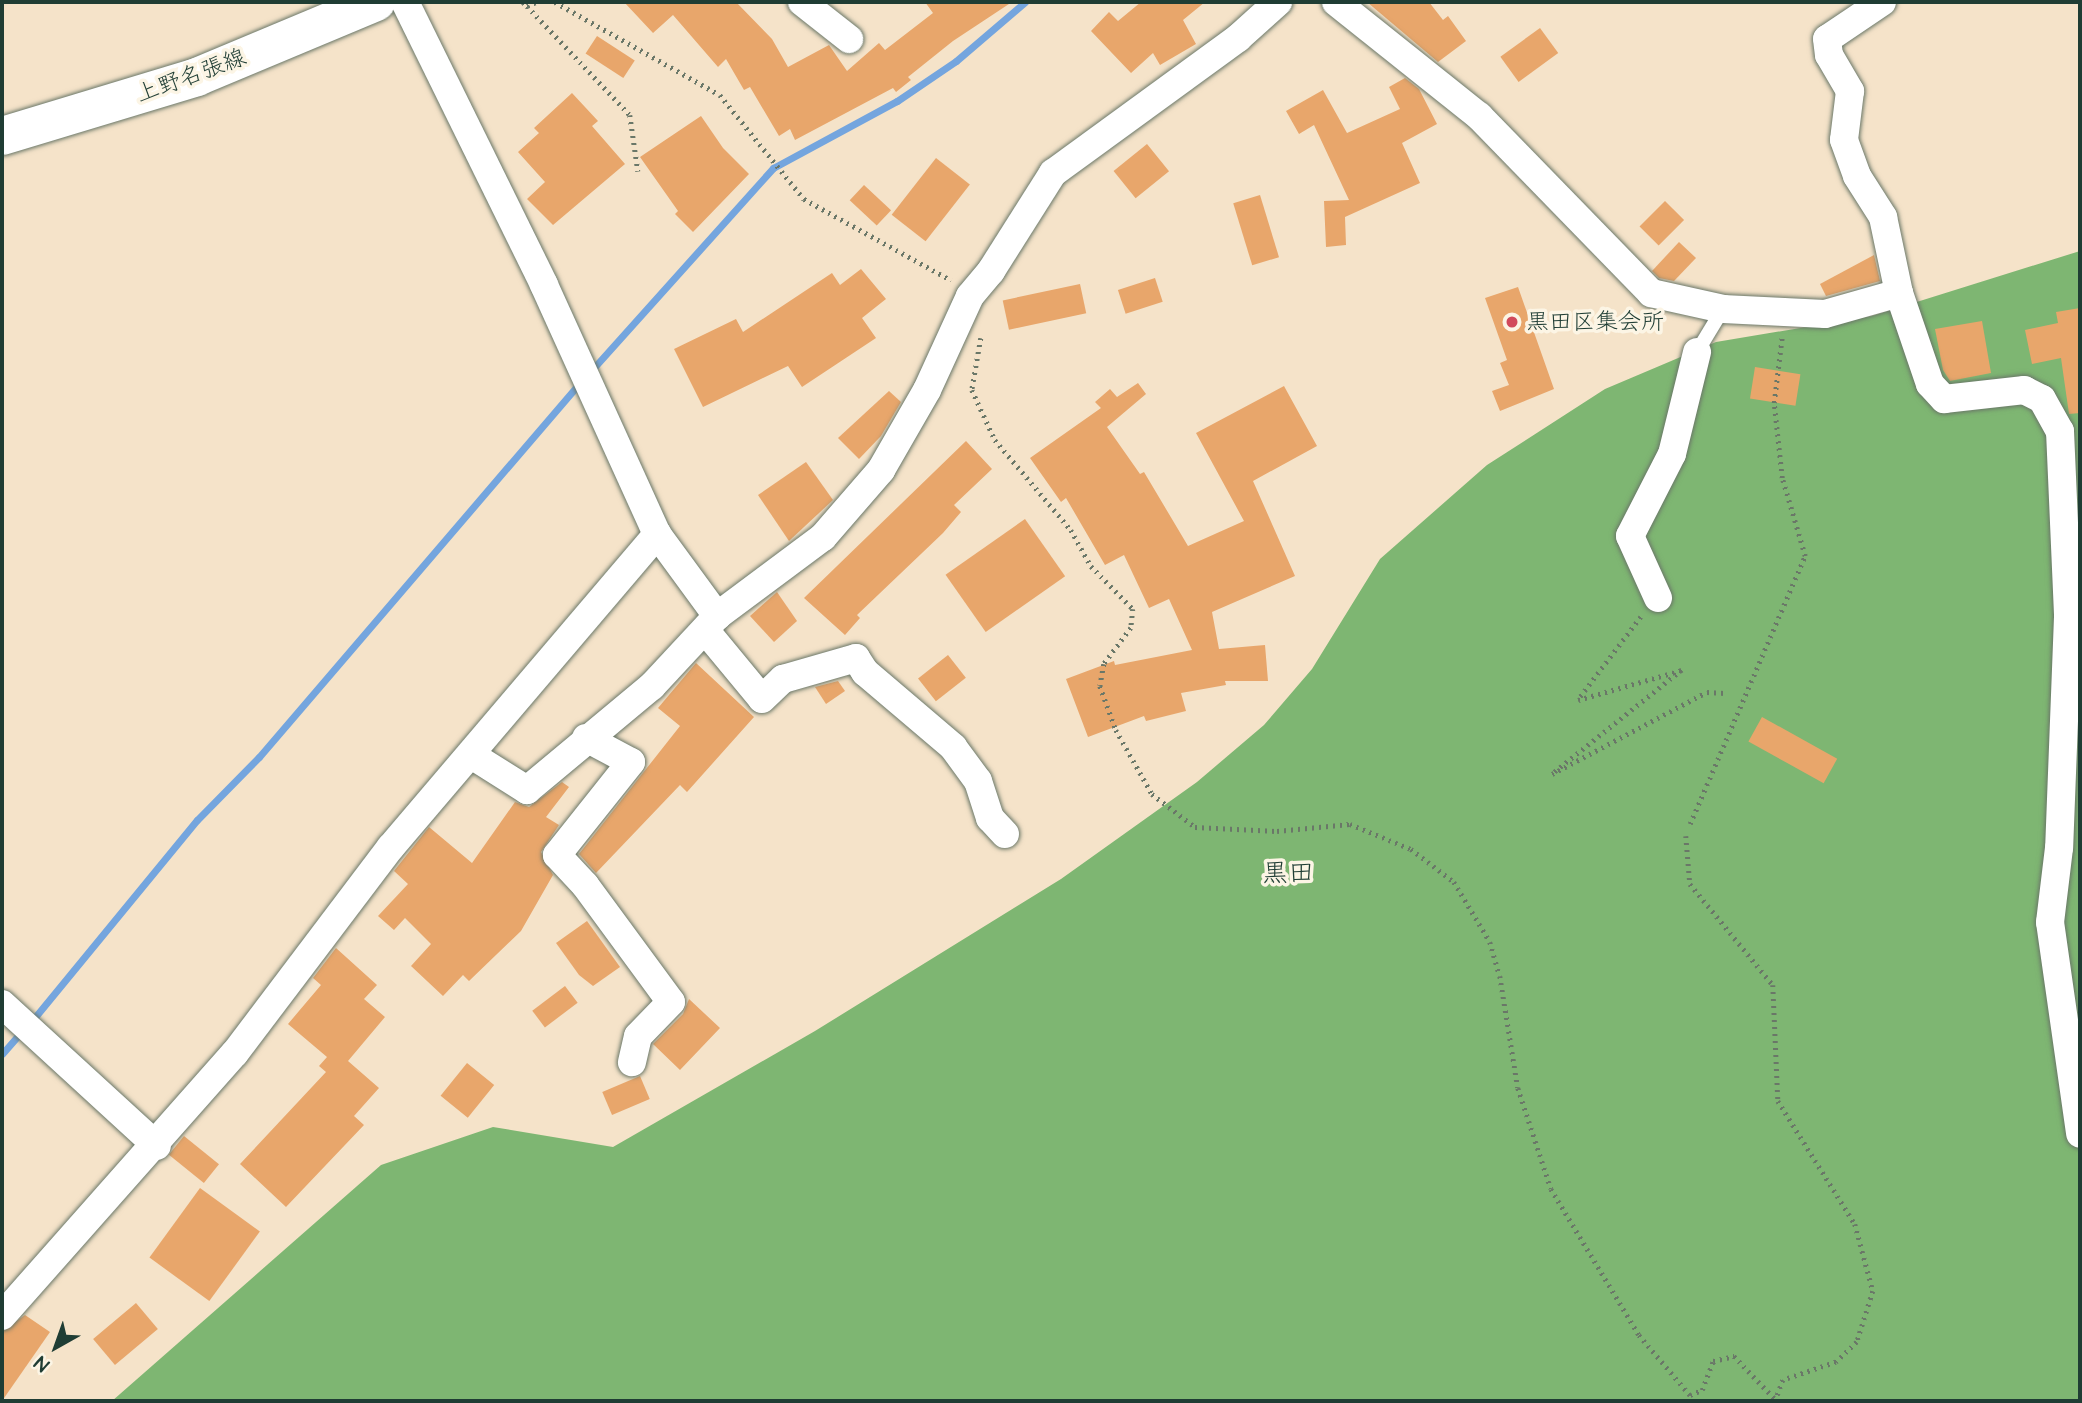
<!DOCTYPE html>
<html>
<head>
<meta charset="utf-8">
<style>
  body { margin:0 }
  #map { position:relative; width:2082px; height:1403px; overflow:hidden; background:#f5e3c9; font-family:"Architects Daughter","Klee One",sans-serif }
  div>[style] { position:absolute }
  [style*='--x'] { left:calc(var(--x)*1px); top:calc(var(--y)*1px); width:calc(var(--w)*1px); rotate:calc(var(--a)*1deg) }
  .forest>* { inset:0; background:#7eb672 }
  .stream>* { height:7px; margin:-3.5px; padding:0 3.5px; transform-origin:3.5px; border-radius:3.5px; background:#74a5de }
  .building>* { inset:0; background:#e8a66b; transform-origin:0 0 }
  .path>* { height:4.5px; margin-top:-2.25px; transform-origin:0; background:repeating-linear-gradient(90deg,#6a7768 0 2px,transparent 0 7px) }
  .roads { filter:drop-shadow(0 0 2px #6a7768) drop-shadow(0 0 2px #6a7768) }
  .service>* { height:14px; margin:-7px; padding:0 7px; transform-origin:7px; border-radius:7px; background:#fff }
  .minor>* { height:28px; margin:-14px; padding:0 14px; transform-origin:14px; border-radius:14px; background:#fff }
  .primary>* { height:38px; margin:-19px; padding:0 19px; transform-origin:19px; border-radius:19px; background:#fff }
  .dots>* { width:19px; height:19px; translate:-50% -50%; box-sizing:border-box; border:4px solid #fcf5e5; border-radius:50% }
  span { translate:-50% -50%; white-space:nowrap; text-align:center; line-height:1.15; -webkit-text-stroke:7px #fcf5e5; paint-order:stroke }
  .street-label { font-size:23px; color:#1f3d34 }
  .poi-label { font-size:23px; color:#1f3d34 }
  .left { translate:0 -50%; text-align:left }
  .quarter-label { font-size:26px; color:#1f3d34 }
  .frame { position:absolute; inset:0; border:4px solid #1f3d34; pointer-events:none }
  .north { position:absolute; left:21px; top:1312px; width:70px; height:70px; -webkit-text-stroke:5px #fcf5e5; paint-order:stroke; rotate:220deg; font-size:19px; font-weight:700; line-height:28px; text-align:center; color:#1f3d34 }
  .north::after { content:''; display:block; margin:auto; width:24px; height:32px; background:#1f3d34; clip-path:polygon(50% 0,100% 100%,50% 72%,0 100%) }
</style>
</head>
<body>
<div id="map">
  <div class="forest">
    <i style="clip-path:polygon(2080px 251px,2080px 1401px,112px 1401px,381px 1165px,493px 1127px,613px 1147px,815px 1031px,1061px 879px,1197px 782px,1264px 725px,1312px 669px,1380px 559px,1487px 465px,1605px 389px,1716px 342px,1872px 316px)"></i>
  </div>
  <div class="stream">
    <i style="--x:590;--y:372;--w:274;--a:-48.1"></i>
    <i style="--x:773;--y:168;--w:141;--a:-28.4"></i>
    <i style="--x:897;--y:101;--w:71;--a:-34.1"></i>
    <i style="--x:956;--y:61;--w:91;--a:-40.5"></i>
    <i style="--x:31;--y:1022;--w:261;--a:-50.6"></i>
    <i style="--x:197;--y:820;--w:88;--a:-45.5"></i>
    <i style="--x:259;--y:757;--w:493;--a:-49.4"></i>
    <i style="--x:2;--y:1054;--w:32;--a:-49"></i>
  </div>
  <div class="building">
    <i style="clip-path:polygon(624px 2px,736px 2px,772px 39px,788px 67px,829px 45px,847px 71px,879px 43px,885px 50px,933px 13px,925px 2px,1012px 2px,953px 41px,908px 77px,911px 80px,896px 92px,893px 88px,795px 140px,790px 129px,779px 136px,750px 87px,744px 90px,726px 59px,718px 67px,673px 15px,653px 33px)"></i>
    <i style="clip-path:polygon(1141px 2px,1205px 2px,1183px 20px,1196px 44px,1160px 65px,1153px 53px,1131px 73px,1091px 31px,1109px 12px,1118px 21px)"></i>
    <i style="clip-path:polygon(1367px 2px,1429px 2px,1443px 20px,1448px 16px,1466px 41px,1438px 62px)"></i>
    <i style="left:1540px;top:28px;width:31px;height:49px;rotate:54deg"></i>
    <i style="left:597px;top:36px;width:45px;height:21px;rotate:33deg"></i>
    <i style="clip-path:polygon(1405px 78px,1419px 89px,1437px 124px,1402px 143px,1420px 183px,1345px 217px,1346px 245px,1326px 247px,1324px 201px,1349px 200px,1314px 125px,1299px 134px,1286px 111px,1323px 90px,1347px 133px,1400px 109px,1389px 87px)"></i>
    <i style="clip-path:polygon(572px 93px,598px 121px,592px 126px,625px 164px,553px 225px,527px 199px,545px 182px,518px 152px,539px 133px,534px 128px)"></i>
    <i style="clip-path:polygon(701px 116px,723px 148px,749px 174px,693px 232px,675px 214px,678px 211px,640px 157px)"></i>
    <i style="left:1147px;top:144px;width:35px;height:43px;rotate:51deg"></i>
    <i style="left:936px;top:158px;width:43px;height:72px;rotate:38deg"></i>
    <i style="left:864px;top:185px;width:37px;height:21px;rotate:43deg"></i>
    <i style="left:1260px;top:195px;width:65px;height:28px;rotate:73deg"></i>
    <i style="left:1665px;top:201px;width:27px;height:36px;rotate:45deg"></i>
    <i style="clip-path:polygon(1679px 242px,1696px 258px,1674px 281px,1659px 278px,1652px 271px)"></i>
    <i style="clip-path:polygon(1874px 255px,1880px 281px,1826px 296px,1820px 284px)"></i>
    <i style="clip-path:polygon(861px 269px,886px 299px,862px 318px,876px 338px,802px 387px,788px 366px,703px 407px,674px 349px,736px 319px,743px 332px,832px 273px,840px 285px)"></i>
    <i style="left:1155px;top:278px;width:25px;height:39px;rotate:72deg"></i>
    <i style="left:1080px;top:284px;width:30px;height:79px;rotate:78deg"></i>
    <i style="clip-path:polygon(1518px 287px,1554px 389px,1500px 411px,1492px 391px,1509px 385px,1500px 363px,1507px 360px,1485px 298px)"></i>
    <i style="clip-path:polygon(2080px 308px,2080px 413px,2069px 414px,2061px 358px,2032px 364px,2025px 330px,2058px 323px,2056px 312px)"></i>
    <i style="clip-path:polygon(1982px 321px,1991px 373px,1950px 381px,1943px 370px,1935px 329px)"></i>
    <i style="left:1755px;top:367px;width:46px;height:32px;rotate:9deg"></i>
    <i style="clip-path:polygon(1138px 383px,1146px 394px,1107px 427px,1140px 474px,1144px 472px,1188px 546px,1244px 521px,1196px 433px,1284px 386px,1317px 446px,1253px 481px,1295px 576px,1212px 612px,1219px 649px,1265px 645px,1268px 681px,1225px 681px,1226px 685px,1181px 693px,1186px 711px,1146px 721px,1144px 716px,1088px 737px,1066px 679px,1114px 661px,1115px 665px,1192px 650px,1169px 599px,1149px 608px,1124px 555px,1105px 565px,1066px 498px,1061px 502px,1030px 458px,1101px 408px,1095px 402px,1110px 389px,1117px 397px)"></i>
    <i style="clip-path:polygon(889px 391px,901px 402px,881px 436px,859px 459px,838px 438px)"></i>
    <i style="clip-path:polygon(966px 441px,992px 469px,954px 505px,961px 512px,943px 533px,857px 615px,860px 618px,845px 635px,804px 598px)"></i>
    <i style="clip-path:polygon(806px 462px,833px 500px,789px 541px,758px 495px)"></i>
    <i style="left:1025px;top:519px;width:70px;height:97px;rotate:55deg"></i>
    <i style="clip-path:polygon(777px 592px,797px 621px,774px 642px,750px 616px)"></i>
    <i style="left:948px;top:655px;width:29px;height:38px;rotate:52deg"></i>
    <i style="clip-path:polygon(696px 663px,754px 717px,687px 792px,680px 785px,596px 873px,579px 854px,680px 726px,658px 708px)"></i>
    <i style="clip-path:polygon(838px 681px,845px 691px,826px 704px,815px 687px)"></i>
    <i style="left:1762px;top:717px;width:86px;height:28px;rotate:29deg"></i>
    <i style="clip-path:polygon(562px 782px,569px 787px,546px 817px,559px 825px,541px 852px,553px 875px,521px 931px,469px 981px,463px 975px,443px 996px,411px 966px,431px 944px,405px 918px,394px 930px,378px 916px,408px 884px,394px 871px,429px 827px,472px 863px,515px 802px,529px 807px)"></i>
    <i style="clip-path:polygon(587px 921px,620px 967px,593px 986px,579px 975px,556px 943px)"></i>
    <i style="clip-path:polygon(336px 948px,377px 985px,364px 999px,385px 1017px,348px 1061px,379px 1088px,354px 1116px,364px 1125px,286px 1207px,240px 1164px,326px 1072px,319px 1066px,327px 1057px,288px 1024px,321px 985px,313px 978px)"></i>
    <i style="left:565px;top:986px;width:21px;height:41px;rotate:53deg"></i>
    <i style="clip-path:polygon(689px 999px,720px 1028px,680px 1070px,653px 1044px,683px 1014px)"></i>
    <i style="left:467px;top:1063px;width:35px;height:42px;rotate:39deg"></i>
    <i style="left:640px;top:1076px;width:25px;height:41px;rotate:67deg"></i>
    <i style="left:184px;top:1136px;width:45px;height:24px;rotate:39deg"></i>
    <i style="left:200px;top:1188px;width:74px;height:86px;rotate:36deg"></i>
    <i style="left:136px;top:1303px;width:34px;height:56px;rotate:50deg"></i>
    <i style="clip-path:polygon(25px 1315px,50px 1332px,2px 1401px,2px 1332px)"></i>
  </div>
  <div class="path">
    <i style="--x:523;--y:2;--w:6;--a:45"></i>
    <i style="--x:527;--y:6;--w:10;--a:-24"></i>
    <i style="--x:555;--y:2;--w:189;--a:29.4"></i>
    <i style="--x:720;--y:95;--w:134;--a:51.1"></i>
    <i style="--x:804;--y:199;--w:168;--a:28.9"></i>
    <i style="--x:527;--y:6;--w:150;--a:46.6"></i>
    <i style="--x:630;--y:115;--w:57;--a:81.9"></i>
    <i style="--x:981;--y:338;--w:53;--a:99.8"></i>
    <i style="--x:972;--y:390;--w:55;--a:65.3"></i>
    <i style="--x:995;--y:440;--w:118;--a:49.8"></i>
    <i style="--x:1071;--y:530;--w:41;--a:60.9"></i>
    <i style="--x:1091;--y:566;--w:60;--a:45.7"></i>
    <i style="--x:1133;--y:609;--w:19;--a:96"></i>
    <i style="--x:1131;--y:628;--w:45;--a:126.9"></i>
    <i style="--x:1104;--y:664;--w:22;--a:100"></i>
    <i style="--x:1100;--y:686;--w:47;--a:70"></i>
    <i style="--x:1116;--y:730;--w:73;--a:60.6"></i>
    <i style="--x:1152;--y:794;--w:54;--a:37.5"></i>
    <i style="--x:1195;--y:827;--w:82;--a:2.8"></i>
    <i style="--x:1277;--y:831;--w:73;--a:-5.5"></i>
    <i style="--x:1350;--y:824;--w:66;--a:22.3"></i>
    <i style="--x:1411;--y:849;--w:54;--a:37.5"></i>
    <i style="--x:1454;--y:882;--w:70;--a:59"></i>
    <i style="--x:1490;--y:942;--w:35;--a:74"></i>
    <i style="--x:1500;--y:976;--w:113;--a:80.9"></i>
    <i style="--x:1518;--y:1088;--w:106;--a:71.9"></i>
    <i style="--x:1551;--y:1189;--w:170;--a:58.9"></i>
    <i style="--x:1639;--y:1335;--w:79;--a:49.6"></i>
    <i style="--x:1690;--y:1395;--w:13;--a:-23"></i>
    <i style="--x:1702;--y:1390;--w:31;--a:-69"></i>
    <i style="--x:1713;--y:1361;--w:22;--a:-13"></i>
    <i style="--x:1734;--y:1356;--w:62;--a:46.3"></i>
    <i style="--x:1641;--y:617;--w:104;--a:127.2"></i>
    <i style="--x:1578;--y:700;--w:108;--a:-16.1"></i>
    <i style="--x:1682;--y:670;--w:166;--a:141.3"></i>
    <i style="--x:1552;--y:774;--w:175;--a:-27.9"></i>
    <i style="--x:1707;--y:692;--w:18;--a:3"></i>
    <i style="--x:1690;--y:824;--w:292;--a:-66.8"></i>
    <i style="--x:1805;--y:556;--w:81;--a:-106.4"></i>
    <i style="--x:1782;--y:478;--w:75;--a:-96.1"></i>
    <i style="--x:1774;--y:403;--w:66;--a:-83.1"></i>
    <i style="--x:1686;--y:836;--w:48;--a:85.2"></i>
    <i style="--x:1690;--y:884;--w:131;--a:50.6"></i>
    <i style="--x:1773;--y:985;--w:116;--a:87.5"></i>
    <i style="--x:1778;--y:1101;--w:145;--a:58"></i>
    <i style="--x:1855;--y:1224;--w:69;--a:75"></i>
    <i style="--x:1873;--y:1291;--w:53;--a:107.4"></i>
    <i style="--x:1857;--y:1342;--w:29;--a:136"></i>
    <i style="--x:1836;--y:1362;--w:56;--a:161.2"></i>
    <i style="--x:1783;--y:1380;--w:20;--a:110"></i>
  </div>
  <div class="roads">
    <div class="service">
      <i style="--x:1697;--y:352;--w:50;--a:-58.8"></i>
    </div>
    <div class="minor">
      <i style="--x:405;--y:2;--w:315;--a:63.8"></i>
      <i style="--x:544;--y:285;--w:273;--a:65.6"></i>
      <i style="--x:657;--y:534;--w:102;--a:53.8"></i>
      <i style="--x:802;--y:2;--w:60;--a:38.2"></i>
      <i style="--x:1336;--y:2;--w:183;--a:38.6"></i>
      <i style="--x:1479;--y:116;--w:247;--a:45.8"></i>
      <i style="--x:1651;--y:293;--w:74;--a:12.5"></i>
      <i style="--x:1723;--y:309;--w:102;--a:2.8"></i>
      <i style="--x:1825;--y:314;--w:77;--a:-15.8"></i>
      <i style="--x:1882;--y:2;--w:66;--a:146.1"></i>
      <i style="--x:1827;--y:39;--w:16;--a:83"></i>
      <i style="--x:1829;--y:55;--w:42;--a:59.7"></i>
      <i style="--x:1850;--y:91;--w:49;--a:97"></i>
      <i style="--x:1844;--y:140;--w:38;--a:70"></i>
      <i style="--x:1857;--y:176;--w:49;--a:57.6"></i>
      <i style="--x:1883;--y:217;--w:78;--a:78.1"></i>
      <i style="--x:1899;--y:293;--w:96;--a:71.2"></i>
      <i style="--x:1930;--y:384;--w:21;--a:47"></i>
      <i style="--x:1944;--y:399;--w:81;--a:-6.4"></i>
      <i style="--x:2024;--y:390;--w:20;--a:27"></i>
      <i style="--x:2042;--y:399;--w:37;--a:61"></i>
      <i style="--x:2060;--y:431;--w:186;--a:87.5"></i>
      <i style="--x:2068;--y:617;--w:231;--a:92.2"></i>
      <i style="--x:2059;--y:848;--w:75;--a:96.9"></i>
      <i style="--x:2050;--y:922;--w:214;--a:81.9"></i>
      <i style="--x:1658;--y:598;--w:68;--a:-114.3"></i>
      <i style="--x:1630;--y:536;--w:92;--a:-62.9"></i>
      <i style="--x:1672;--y:454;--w:105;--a:-76.2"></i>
      <i style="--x:705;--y:630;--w:89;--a:50.4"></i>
      <i style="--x:762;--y:699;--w:29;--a:-44"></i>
      <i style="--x:783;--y:679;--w:76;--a:-16"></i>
      <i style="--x:856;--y:658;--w:17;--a:57"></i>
      <i style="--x:865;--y:672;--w:116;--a:40.4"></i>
      <i style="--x:953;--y:747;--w:42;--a:53.7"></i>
      <i style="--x:978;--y:781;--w:39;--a:72"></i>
      <i style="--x:990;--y:818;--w:22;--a:47"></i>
      <i style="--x:586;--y:738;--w:51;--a:28.1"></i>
      <i style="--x:631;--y:762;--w:119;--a:128.5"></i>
      <i style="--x:557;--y:855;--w:41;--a:47"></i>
      <i style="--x:585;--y:885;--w:145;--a:53.7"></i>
      <i style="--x:671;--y:1002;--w:47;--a:134.1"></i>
      <i style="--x:638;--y:1036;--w:27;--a:103"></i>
      <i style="--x:473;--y:756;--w:64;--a:32.2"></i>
      <i style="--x:527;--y:790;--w:163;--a:-39.8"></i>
      <i style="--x:652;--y:686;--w:96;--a:-47.1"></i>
      <i style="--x:717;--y:616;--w:132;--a:-36.7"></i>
      <i style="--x:823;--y:537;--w:89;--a:-49.1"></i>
      <i style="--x:881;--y:470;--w:92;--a:-60.1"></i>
      <i style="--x:927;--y:390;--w:103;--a:-65.4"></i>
      <i style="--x:970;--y:296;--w:33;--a:-50"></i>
      <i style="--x:991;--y:271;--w:116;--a:-57.7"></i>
      <i style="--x:1053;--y:173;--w:229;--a:-36.1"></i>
      <i style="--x:1238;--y:38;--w:54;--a:-42"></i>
      <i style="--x:2;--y:1004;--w:210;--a:42.5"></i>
      <i style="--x:2;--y:1316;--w:351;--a:-48.5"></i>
      <i style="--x:235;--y:1053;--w:258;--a:-52.9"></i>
      <i style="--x:391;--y:847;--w:411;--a:-49.6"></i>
    </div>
    <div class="primary">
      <i style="--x:2;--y:136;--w:204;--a:-16.8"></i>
      <i style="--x:197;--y:77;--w:194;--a:-22.7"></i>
    </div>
  </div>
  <div class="dots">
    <i style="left:1512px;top:322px;background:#d1495b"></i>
  </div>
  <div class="street-label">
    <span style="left:191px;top:76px;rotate:-20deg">上野名張線</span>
  </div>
  <div class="poi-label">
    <span class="left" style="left:1526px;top:322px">黒田区集会所</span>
  </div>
  <div class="quarter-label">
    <span style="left:1288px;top:874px">黒田</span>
  </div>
  <div class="frame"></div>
  <div class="north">N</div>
</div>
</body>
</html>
